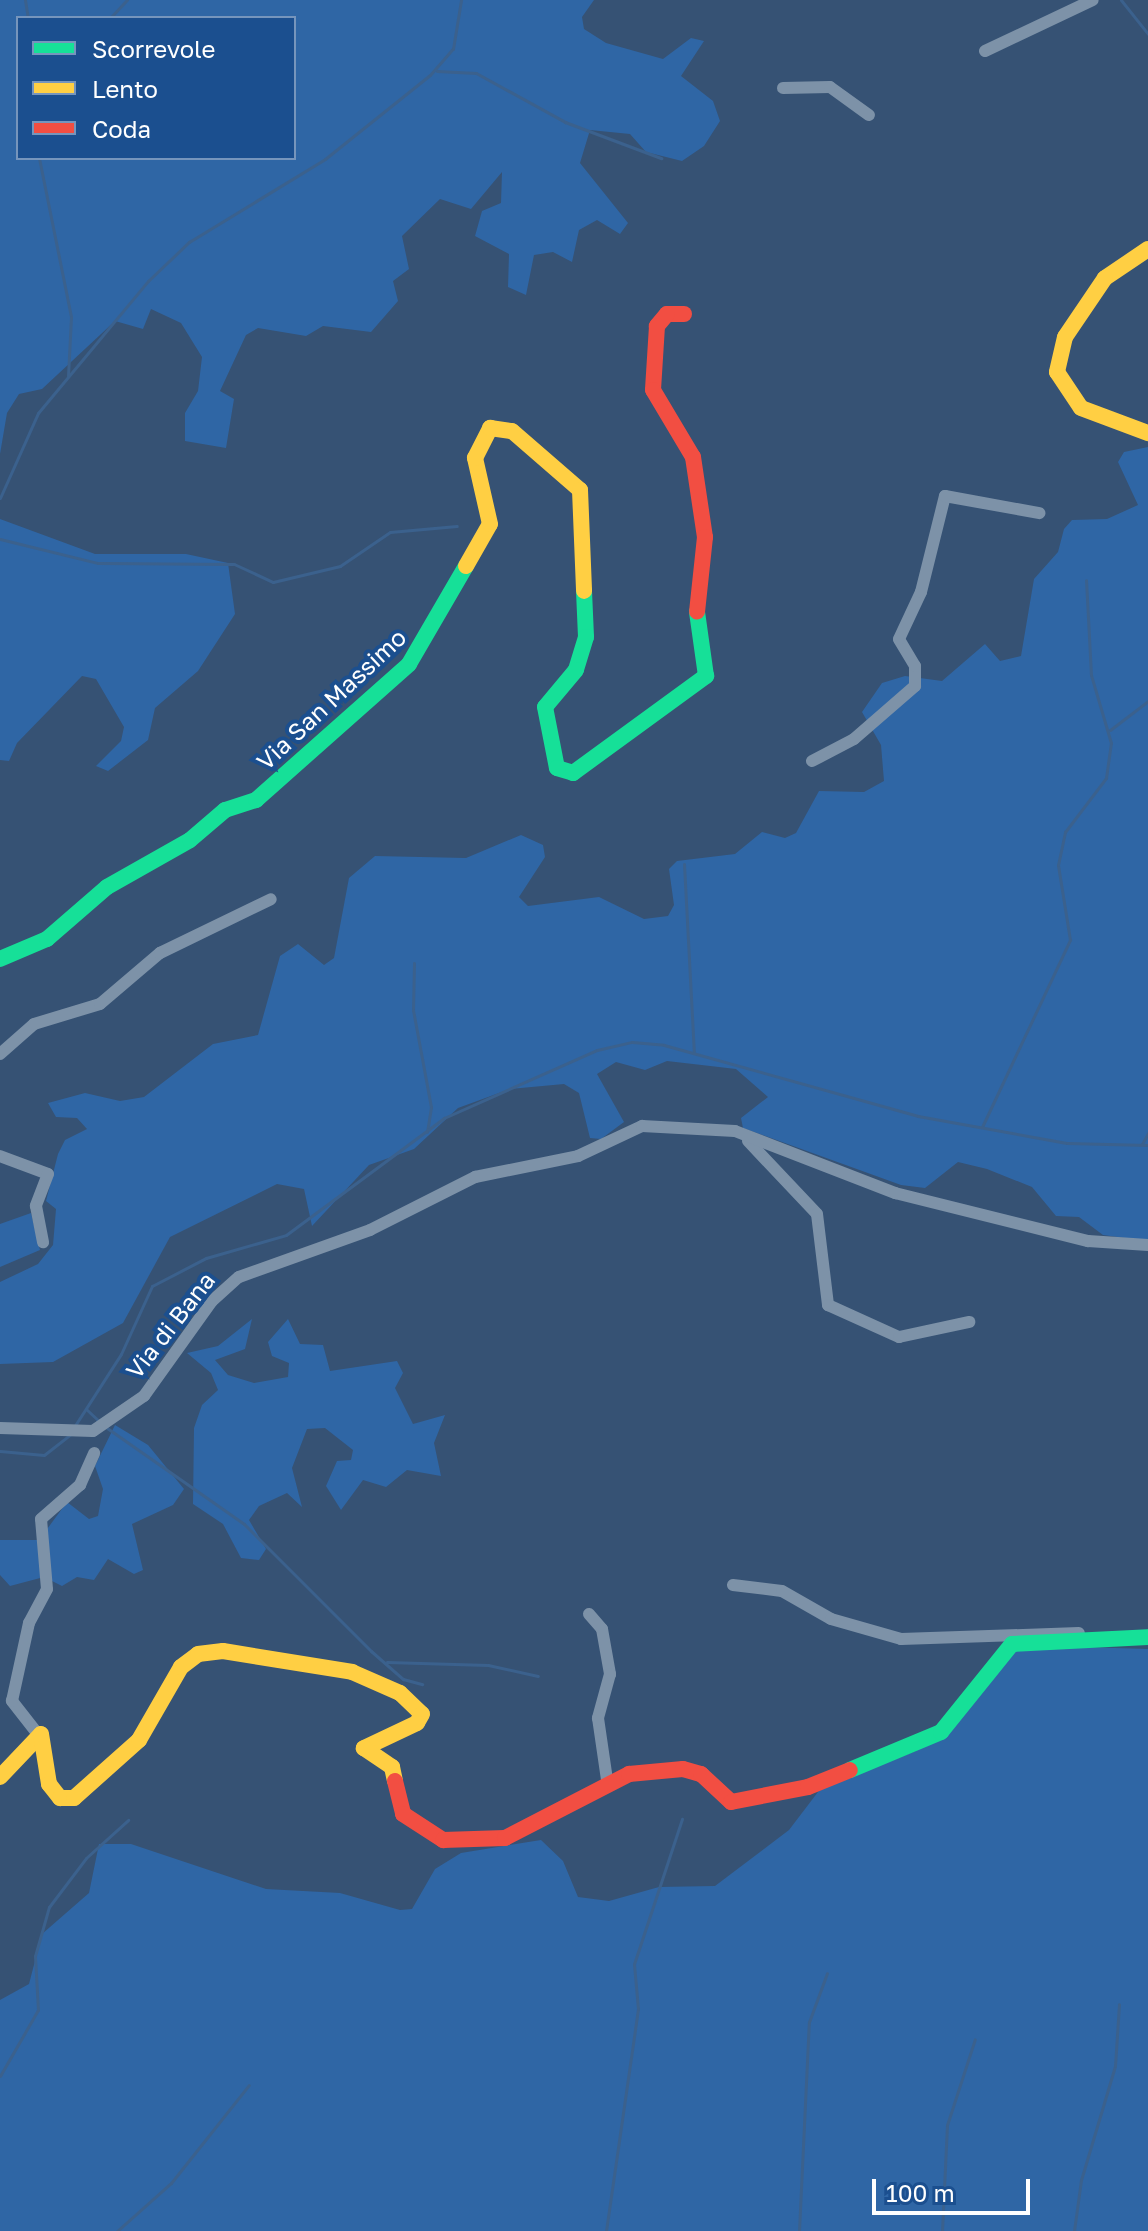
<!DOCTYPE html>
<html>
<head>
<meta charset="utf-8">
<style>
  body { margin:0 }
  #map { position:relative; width:1148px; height:2231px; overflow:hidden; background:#365274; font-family:"Golos Text",sans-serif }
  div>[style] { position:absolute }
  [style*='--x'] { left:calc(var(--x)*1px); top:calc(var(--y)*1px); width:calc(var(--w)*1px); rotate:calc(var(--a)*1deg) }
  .green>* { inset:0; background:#2f66a5 }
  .stream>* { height:3px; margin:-1.5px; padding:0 1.5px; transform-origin:1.5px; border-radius:1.5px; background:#3b618d }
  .street>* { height:12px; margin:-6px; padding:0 6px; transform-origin:6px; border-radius:6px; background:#7d92a8 }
  .fast>* { height:16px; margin:-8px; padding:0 8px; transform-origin:8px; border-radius:8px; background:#16e098 }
  .slow>* { height:16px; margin:-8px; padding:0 8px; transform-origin:8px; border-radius:8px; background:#ffcf43 }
  .jam>* { height:16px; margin:-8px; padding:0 8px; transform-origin:8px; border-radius:8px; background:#f24e42 }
  span { translate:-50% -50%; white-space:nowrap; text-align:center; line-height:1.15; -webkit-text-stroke:8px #1b4f8f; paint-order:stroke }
  .street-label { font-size:24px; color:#fff }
  .legend { position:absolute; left:16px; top:16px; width:280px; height:144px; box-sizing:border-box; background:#1b4f8f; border:2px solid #7695bc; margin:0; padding:10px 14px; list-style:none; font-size:24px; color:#fff }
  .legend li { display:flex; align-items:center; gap:16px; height:40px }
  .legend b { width:40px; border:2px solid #7695bc }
  .scale { position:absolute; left:872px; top:2179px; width:158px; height:36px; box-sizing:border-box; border:4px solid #fff; border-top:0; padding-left:10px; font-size:24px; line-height:28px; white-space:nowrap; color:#fff; -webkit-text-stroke:6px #1b4f8f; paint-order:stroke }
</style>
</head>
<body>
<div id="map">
  <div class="green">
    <i style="clip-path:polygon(evenodd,0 0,594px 0,582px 17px,584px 29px,606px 43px,663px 59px,691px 38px,704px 41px,681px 76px,713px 101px,720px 121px,704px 146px,682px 161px,646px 152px,630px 134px,590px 130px,580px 163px,628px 223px,620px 234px,597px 220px,579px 230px,572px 262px,553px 252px,534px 255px,526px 295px,508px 287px,509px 254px,475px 236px,482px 211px,501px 203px,502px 172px,471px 209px,440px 199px,402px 236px,409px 269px,393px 281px,398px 301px,371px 332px,323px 326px,306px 336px,258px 328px,246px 335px,220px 391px,234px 399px,226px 448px,185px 441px,185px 413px,198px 391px,202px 357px,181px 323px,151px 309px,143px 329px,115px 321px,42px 389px,19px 394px,7px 413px,0 454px,0 0,18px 18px,294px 18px,294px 158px,18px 158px,18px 18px)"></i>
    <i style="clip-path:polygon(1148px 447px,1148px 1241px,1103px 1235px,1079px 1217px,1056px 1216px,1032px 1187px,987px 1169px,958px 1162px,925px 1188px,901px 1185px,743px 1128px,741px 1118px,768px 1097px,736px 1069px,667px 1061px,645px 1070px,616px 1062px,597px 1074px,624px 1122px,601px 1139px,590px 1138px,579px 1093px,564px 1084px,510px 1089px,458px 1108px,414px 1149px,369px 1165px,312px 1226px,304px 1189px,277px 1184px,170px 1237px,123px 1323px,53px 1362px,0 1364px,0 1282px,38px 1264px,53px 1245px,56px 1209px,46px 1201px,58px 1154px,65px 1140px,87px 1129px,77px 1118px,56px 1117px,48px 1103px,85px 1093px,120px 1101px,144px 1097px,213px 1044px,258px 1035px,280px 956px,298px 944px,324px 965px,334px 958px,349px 878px,375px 856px,466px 858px,521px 835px,543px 845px,545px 857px,519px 897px,528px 906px,599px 897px,644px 919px,668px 916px,674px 905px,669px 869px,677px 861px,735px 854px,762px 832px,785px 838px,796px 833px,819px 791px,864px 792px,884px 781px,881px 745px,862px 712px,882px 683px,905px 676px,942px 681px,985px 644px,1000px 661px,1021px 656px,1034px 579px,1058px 552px,1064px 529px,1072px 520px,1107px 519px,1138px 505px,1118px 462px,1124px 452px)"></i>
    <i style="clip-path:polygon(0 519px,95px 554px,186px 554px,228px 563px,235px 614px,198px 671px,155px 708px,148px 740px,108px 771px,96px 766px,121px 741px,124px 727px,96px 679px,82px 676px,17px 743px,9px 761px,0 760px)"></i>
    <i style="clip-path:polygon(31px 1213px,40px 1250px,0 1267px,0 1224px)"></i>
    <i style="clip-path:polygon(252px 1319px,245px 1349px,215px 1360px,228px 1375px,254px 1383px,288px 1377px,289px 1363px,272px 1356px,268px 1342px,288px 1319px,300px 1344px,323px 1345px,330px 1371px,397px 1361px,403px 1373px,395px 1388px,413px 1424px,445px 1415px,434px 1443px,441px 1476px,407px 1470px,386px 1487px,363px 1480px,341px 1510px,326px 1486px,337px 1461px,351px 1460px,353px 1450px,325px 1428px,307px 1429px,292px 1468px,302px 1507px,287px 1493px,259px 1506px,249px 1520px,266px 1549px,259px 1560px,241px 1558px,223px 1524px,193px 1504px,194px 1428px,202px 1405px,218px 1390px,211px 1373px,187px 1353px,218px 1346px)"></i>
    <i style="clip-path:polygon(115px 1425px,148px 1445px,184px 1489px,173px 1505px,132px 1524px,143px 1570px,134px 1574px,108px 1559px,94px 1580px,77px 1577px,62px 1586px,44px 1577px,10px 1586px,0 1575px,0 1540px,39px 1540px,67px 1502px,89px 1519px,98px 1516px,103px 1489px,95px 1466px)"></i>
    <i style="clip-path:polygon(1048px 1646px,1148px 1649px,1148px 2231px,0 2231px,0 2000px,29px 1984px,42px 1934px,89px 1893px,99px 1844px,131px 1844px,266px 1889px,340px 1893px,400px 1910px,412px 1909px,435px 1869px,461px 1853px,541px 1840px,563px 1861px,578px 1897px,609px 1901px,659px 1887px,715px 1886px,789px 1830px,821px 1788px,916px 1751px,1011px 1650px)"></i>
  </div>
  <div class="stream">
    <i style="--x:25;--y:0;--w:18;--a:81"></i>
    <i style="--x:1121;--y:0;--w:43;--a:51.5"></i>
    <i style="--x:110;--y:18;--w:25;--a:-47"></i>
    <i style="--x:437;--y:71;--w:39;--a:3"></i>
    <i style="--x:476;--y:73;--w:102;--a:28.8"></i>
    <i style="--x:565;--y:122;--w:103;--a:20.6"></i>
    <i style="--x:39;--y:158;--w:162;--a:78.6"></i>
    <i style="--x:71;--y:317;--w:59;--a:92.9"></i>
    <i style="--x:0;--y:498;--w:93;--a:-65.9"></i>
    <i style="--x:38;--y:413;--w:172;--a:-50.2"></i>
    <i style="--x:148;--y:281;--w:57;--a:-43.6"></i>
    <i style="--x:189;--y:242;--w:159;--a:-31.4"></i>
    <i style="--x:325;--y:159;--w:134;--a:-38.7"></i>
    <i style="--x:430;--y:75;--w:35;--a:-49"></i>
    <i style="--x:453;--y:49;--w:50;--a:-80.7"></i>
    <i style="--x:0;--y:539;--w:101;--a:13.8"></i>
    <i style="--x:98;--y:563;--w:136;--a:0.4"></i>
    <i style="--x:234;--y:564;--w:43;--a:24.8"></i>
    <i style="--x:273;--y:582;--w:69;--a:-13.4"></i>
    <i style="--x:340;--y:566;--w:60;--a:-34.2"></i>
    <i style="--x:390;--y:532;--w:67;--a:-5.1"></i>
    <i style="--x:1110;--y:730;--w:48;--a:-37.3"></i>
    <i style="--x:684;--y:864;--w:188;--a:87"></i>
    <i style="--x:414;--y:963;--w:47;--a:91.2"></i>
    <i style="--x:413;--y:1010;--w:99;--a:79.5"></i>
    <i style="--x:431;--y:1107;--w:25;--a:99"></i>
    <i style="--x:982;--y:1127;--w:207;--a:-64.8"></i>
    <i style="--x:1070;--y:940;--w:76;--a:-99.1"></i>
    <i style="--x:1058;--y:865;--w:34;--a:-78"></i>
    <i style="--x:1065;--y:832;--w:68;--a:-52.8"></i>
    <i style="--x:1106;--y:778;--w:35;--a:-82"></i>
    <i style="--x:1111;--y:743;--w:71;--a:-106.4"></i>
    <i style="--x:1091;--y:675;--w:95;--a:-93"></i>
    <i style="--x:1142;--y:1144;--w:13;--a:-61"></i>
    <i style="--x:86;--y:1409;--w:18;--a:43"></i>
    <i style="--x:74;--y:1427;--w:87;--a:-57.2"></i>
    <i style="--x:121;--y:1354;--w:75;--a:-65.5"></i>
    <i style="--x:152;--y:1286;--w:61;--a:-27.4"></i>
    <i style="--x:206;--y:1258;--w:83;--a:-16"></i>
    <i style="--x:286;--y:1235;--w:197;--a:-36.5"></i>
    <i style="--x:444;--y:1118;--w:167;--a:-24"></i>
    <i style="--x:597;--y:1050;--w:36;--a:-13"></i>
    <i style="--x:632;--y:1042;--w:32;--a:5"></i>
    <i style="--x:664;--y:1045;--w:264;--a:15.6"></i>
    <i style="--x:918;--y:1116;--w:151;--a:10.3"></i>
    <i style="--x:1067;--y:1143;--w:81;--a:1.4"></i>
    <i style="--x:107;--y:1428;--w:167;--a:35"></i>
    <i style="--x:244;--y:1524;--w:180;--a:45"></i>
    <i style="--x:371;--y:1651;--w:43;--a:41.2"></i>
    <i style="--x:403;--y:1679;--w:20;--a:15"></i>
    <i style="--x:0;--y:1451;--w:44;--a:5.2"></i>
    <i style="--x:44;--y:1455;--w:34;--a:-38"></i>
    <i style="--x:387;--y:1662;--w:101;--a:1.7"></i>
    <i style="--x:488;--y:1665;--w:51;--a:12.4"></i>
    <i style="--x:0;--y:2076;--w:76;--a:-60.1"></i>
    <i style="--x:38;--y:2010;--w:54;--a:-93.2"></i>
    <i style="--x:35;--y:1956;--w:51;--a:-74.1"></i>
    <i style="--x:49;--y:1907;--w:61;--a:-52.9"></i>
    <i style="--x:86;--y:1858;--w:57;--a:-42.1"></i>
    <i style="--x:117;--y:2231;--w:72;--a:-41.6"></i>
    <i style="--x:171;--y:2183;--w:125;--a:-51.5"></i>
    <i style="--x:606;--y:2231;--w:224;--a:-81.8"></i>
    <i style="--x:638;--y:2009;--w:45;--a:-95.1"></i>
    <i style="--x:634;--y:1964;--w:153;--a:-71.7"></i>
    <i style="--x:799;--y:2231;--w:209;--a:-87.3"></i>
    <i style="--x:809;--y:2022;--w:52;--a:-69.8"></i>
    <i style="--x:942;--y:2231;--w:106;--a:-87.3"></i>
    <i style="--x:947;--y:2125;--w:90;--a:-72"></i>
    <i style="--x:1074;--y:2231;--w:51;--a:-82.2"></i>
    <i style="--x:1081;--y:2180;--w:119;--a:-73.4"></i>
    <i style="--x:1115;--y:2066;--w:62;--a:-86.3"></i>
  </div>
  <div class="street">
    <i style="--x:985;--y:51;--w:119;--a:-25.3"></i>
    <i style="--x:783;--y:88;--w:47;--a:-1.2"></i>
    <i style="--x:830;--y:87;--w:48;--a:35.7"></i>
    <i style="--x:812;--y:761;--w:47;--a:-27.6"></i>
    <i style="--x:854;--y:739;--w:81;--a:-41"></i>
    <i style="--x:915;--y:686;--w:20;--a:-90"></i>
    <i style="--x:915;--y:666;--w:31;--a:-121"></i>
    <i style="--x:899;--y:639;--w:52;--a:-64.9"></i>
    <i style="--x:921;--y:592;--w:99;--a:-76"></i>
    <i style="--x:945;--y:496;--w:96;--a:10.3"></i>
    <i style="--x:0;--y:1054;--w:45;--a:-41.4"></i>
    <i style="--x:34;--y:1024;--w:69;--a:-16.9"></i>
    <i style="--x:100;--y:1004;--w:79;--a:-40.4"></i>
    <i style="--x:160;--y:953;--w:123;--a:-25.9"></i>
    <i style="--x:748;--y:1141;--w:100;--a:46.6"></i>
    <i style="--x:817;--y:1214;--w:92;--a:83.1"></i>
    <i style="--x:828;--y:1305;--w:78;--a:24.3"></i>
    <i style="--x:899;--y:1337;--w:72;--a:-12.1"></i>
    <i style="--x:0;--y:1156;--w:51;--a:20.6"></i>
    <i style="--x:48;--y:1174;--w:34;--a:111"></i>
    <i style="--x:36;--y:1206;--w:37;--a:79"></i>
    <i style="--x:0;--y:1428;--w:93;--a:1.8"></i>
    <i style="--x:93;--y:1431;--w:62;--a:-34.5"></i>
    <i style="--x:144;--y:1396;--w:117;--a:-54.4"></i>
    <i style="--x:212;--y:1301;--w:36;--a:-42"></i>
    <i style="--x:239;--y:1277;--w:139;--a:-19.7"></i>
    <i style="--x:370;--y:1230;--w:118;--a:-26.8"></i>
    <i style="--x:475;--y:1177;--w:105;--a:-11.5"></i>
    <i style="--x:578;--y:1156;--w:71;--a:-25.1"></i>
    <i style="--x:642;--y:1126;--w:93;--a:3.1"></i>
    <i style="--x:735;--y:1131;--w:172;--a:21.2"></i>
    <i style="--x:895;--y:1193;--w:199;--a:14"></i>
    <i style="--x:1088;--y:1241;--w:60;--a:3.8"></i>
    <i style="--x:733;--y:1585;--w:49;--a:7"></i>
    <i style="--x:782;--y:1591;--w:56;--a:29.7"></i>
    <i style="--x:831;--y:1619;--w:73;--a:15.9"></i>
    <i style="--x:901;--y:1639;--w:178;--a:-1.9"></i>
    <i style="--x:589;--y:1614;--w:20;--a:49"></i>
    <i style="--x:602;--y:1629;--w:46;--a:79.9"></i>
    <i style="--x:610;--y:1674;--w:46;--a:105.3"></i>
    <i style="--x:598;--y:1718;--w:63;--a:81.7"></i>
    <i style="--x:37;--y:1733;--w:41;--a:-128"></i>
    <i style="--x:12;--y:1701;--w:80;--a:-77.7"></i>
    <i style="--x:29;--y:1623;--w:38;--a:-62"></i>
    <i style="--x:47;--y:1589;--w:70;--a:-94.9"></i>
    <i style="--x:41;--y:1519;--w:52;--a:-41.1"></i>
    <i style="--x:80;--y:1485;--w:35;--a:-66"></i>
  </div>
  <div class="fast">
    <i style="--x:584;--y:591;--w:46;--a:87.5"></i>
    <i style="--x:586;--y:637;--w:34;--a:107"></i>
    <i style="--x:576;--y:670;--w:48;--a:130"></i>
    <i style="--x:545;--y:707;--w:62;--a:78.9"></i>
    <i style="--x:557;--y:768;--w:17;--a:17"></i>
    <i style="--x:573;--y:773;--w:165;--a:-36.1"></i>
    <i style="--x:706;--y:676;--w:65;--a:-98"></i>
    <i style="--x:0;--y:959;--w:51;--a:-23.1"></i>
    <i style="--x:47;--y:939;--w:79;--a:-40.9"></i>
    <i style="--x:107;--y:887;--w:95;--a:-29.5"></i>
    <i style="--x:190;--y:840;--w:46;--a:-40.6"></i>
    <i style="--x:225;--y:810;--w:33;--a:-18"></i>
    <i style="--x:256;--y:800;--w:205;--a:-41.6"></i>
    <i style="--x:409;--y:664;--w:113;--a:-59.8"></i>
    <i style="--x:850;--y:1770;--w:99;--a:-22.7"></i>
    <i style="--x:941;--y:1732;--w:113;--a:-51.1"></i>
    <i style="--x:1012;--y:1644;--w:136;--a:-2.9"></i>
  </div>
  <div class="slow">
    <i style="--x:1148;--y:249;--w:52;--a:146"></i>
    <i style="--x:1105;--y:278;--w:71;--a:124.1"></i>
    <i style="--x:1065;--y:337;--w:36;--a:103"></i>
    <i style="--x:1057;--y:372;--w:43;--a:56.3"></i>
    <i style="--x:1081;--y:408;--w:72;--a:20.5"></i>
    <i style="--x:466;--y:566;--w:48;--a:-60.3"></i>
    <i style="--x:490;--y:524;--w:68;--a:-102.8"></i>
    <i style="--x:475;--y:458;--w:34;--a:-63"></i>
    <i style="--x:490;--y:428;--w:22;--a:8"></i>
    <i style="--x:512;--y:431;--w:90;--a:40.9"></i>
    <i style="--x:580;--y:490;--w:101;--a:87.7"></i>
    <i style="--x:0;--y:1777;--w:59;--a:-46.4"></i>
    <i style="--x:41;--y:1734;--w:51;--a:80.9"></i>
    <i style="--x:49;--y:1784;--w:18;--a:52"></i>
    <i style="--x:60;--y:1798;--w:14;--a:0"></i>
    <i style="--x:74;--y:1798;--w:87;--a:-41.7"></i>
    <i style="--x:139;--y:1740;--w:84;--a:-60.1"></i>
    <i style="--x:181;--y:1667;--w:21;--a:-37"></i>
    <i style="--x:198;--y:1654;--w:25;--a:-7"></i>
    <i style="--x:223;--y:1651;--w:131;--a:9.2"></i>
    <i style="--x:352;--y:1672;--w:52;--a:23.6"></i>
    <i style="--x:400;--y:1693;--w:30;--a:44"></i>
    <i style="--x:422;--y:1714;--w:10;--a:119"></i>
    <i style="--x:417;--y:1723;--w:59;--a:154.7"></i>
    <i style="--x:364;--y:1748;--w:34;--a:34"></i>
    <i style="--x:392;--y:1767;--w:14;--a:78"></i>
  </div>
  <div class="jam">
    <i style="--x:684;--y:314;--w:17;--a:180"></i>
    <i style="--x:667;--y:314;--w:16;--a:130"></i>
    <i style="--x:657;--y:326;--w:64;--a:93.6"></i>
    <i style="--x:653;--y:390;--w:78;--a:59.2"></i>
    <i style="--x:693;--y:457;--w:81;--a:81.5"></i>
    <i style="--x:705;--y:537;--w:75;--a:96.1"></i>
    <i style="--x:395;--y:1781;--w:34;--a:76"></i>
    <i style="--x:403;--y:1814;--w:48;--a:33"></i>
    <i style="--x:443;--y:1840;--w:62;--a:-1.8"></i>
    <i style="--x:505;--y:1838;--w:140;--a:-27.3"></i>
    <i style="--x:629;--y:1774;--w:54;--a:-5.3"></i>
    <i style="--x:683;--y:1769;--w:19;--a:16"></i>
    <i style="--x:701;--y:1774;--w:41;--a:43"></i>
    <i style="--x:731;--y:1802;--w:78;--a:-11"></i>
    <i style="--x:808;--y:1787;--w:45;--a:-22"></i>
  </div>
  <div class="street-label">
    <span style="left:331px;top:699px;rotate:-43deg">Via San Massimo</span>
    <span style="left:170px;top:1325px;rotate:-52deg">Via di Bana</span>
  </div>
  <ul class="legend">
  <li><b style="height:10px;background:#16e098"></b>Scorrevole</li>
  <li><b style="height:10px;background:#ffcf43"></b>Lento</li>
  <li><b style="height:10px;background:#f24e42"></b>Coda</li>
  </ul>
  <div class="scale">100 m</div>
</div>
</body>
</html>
